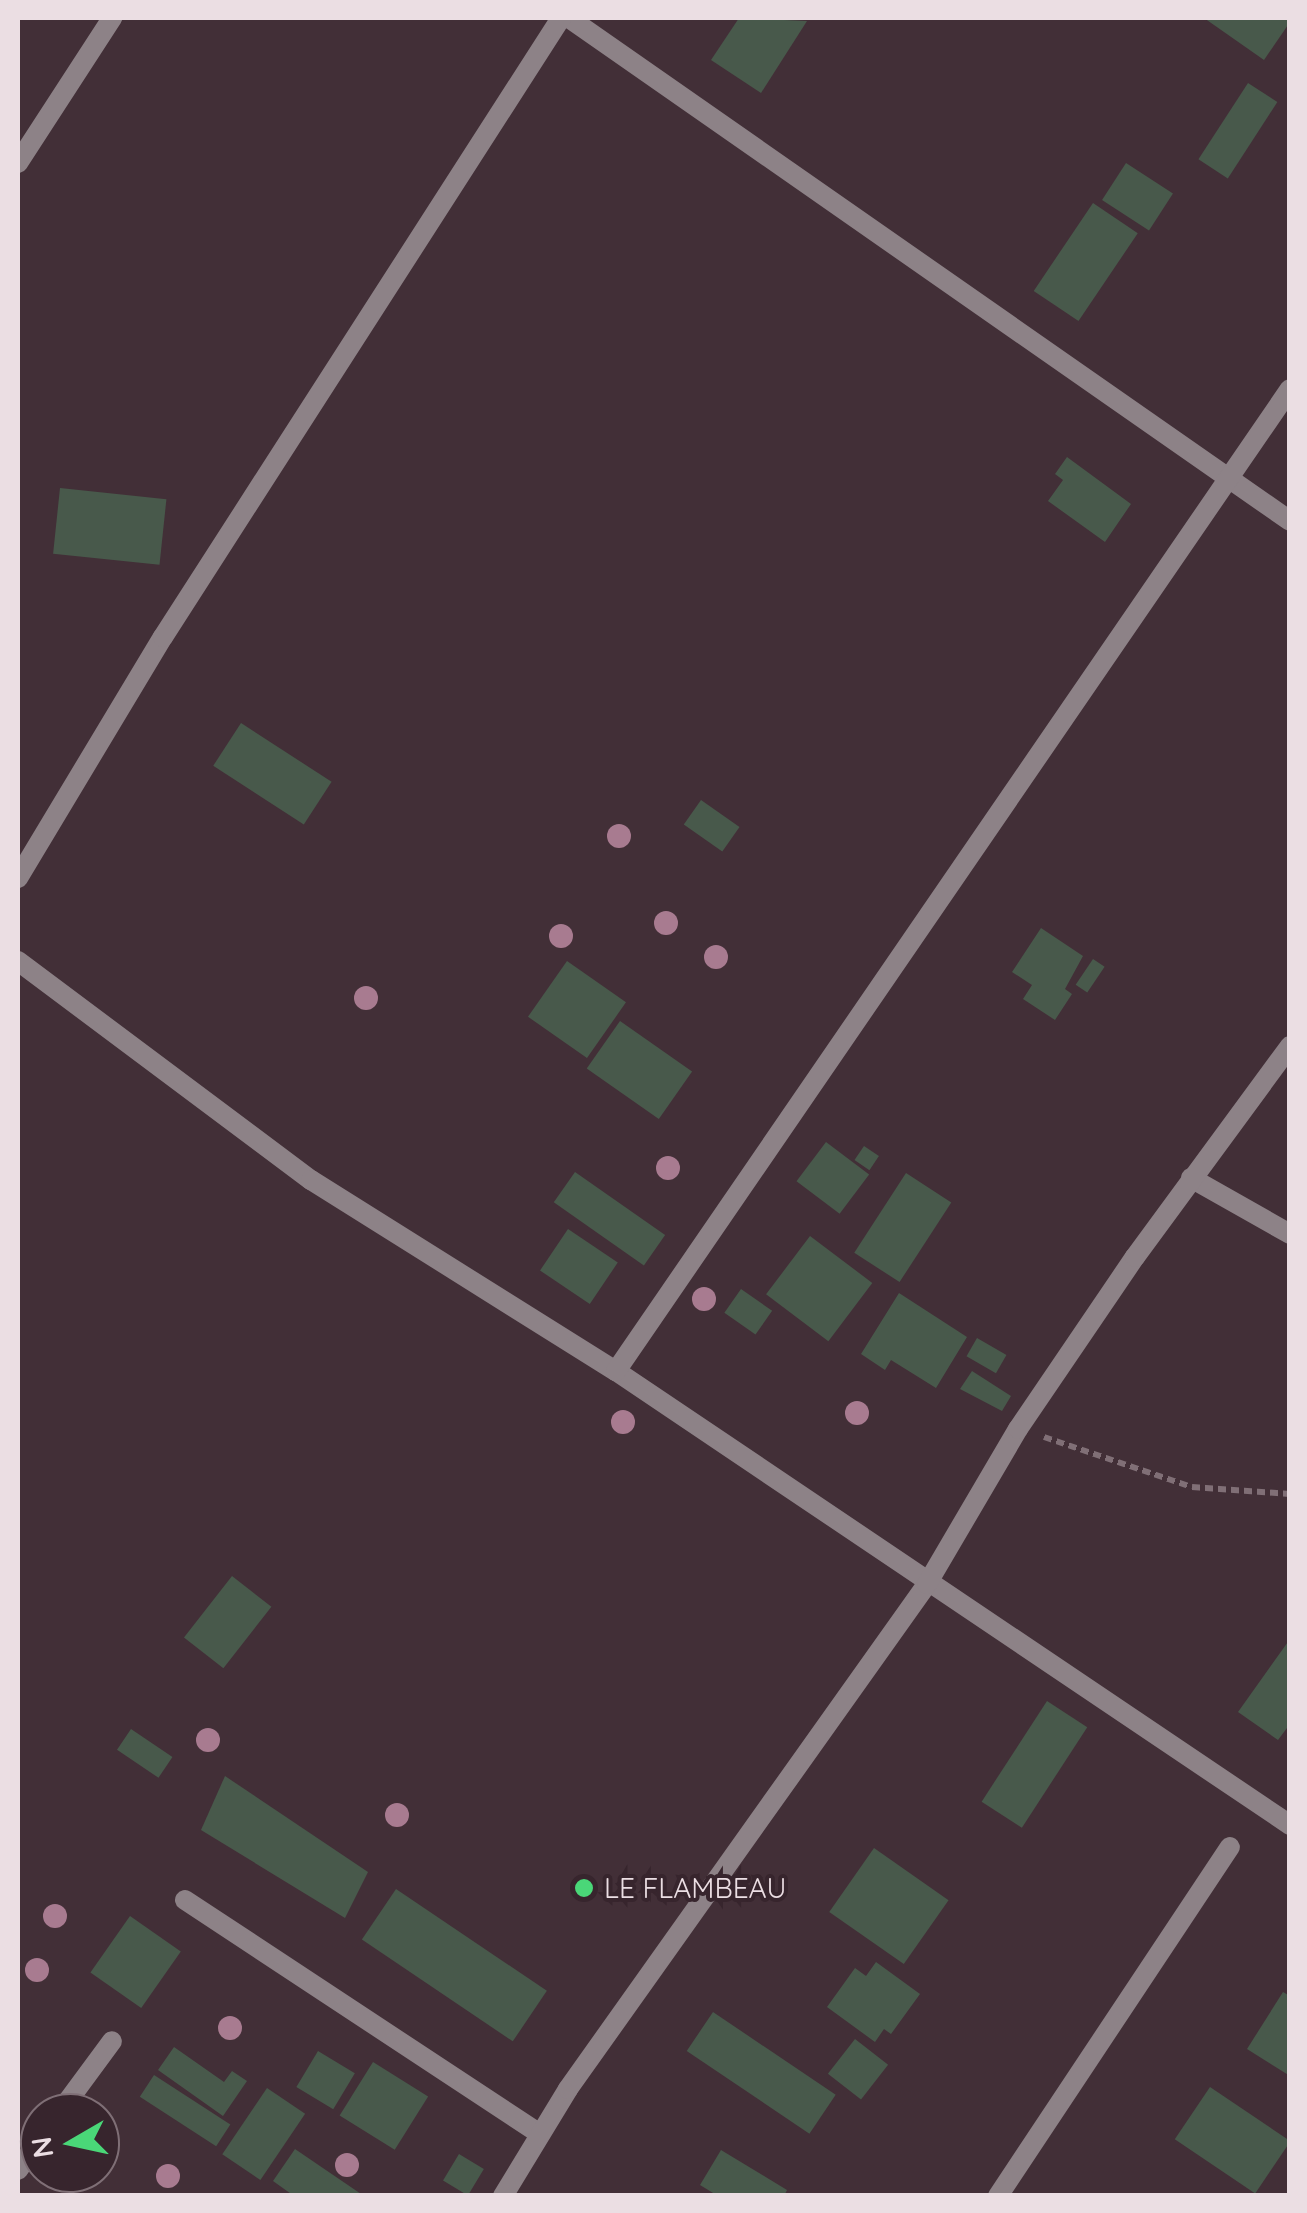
<!DOCTYPE html>
<html>
<head>
<meta charset="utf-8">
<style>
  body { margin:0 }
  #map { position:relative; width:1307px; height:2213px; overflow:hidden; background:#422f37; font-family:Quicksand,sans-serif }
  div>[style] { position:absolute }
  [style*='--x'] { left:calc(var(--x)*1px); top:calc(var(--y)*1px); width:calc(var(--w)*1px); rotate:calc(var(--a)*1deg) }
  .building>* { inset:0; background:#48594b; transform-origin:0 0 }
  .path>* { height:6px; margin-top:-3px; transform-origin:0; background:repeating-linear-gradient(90deg,#806f76 0 8px,transparent 0 13px) }
  .minor>* { height:20px; margin:-10px; padding:0 10px; transform-origin:10px; border-radius:10px; background:#8d8287 }
  .trees>* { width:24px; height:24px; margin:-12px; border-radius:50%; background:#a87b90 }
  .dots>* { width:28px; height:28px; translate:-50% -50%; box-sizing:border-box; border:5px solid #37252d; border-radius:50% }
  span { translate:-50% -50%; white-space:nowrap; text-align:center; line-height:1.15; -webkit-text-stroke:8px #37252d; paint-order:stroke }
  .poi-label { font-size:28px; color:#ebdee3 }
  .left { translate:0 -50%; text-align:left }
  .frame { position:absolute; inset:0; border:20px solid #ebdee3; pointer-events:none }
  .north { position:absolute; left:20px; top:2093px; width:100px; height:100px; box-sizing:border-box; background:#37252d; border:2px solid #7f6f76; border-radius:50%; rotate:261deg; font-size:28px; font-weight:700; line-height:40px; text-align:center; color:#ebdee3 }
  .north::after { content:''; display:block; margin:auto; width:35px; height:45px; background:#4ad778; clip-path:polygon(50% 0,100% 100%,50% 72%,0 100%) }
</style>
</head>
<body>
<div id="map">
  <div class="building">
    <i style="clip-path:polygon(739px 18px,807px 21px,761px 93px,711px 60px)"></i>
    <i style="clip-path:polygon(1204px 18px,1290px 18px,1290px 22px,1264px 60px)"></i>
    <i style="left:1248px;top:83px;width:35px;height:91px;rotate:33deg"></i>
    <i style="left:1126px;top:163px;width:56px;height:44px;rotate:33deg"></i>
    <i style="left:1093px;top:203px;width:54px;height:106px;rotate:34deg"></i>
    <i style="clip-path:polygon(1067px 457px,1131px 504px,1105px 542px,1048px 501px,1063px 480px,1055px 474px)"></i>
    <i style="left:60px;top:488px;width:107px;height:66px;rotate:6deg"></i>
    <i style="left:241px;top:723px;width:108px;height:51px;rotate:33deg"></i>
    <i style="left:701px;top:800px;width:47px;height:30px;rotate:35deg"></i>
    <i style="clip-path:polygon(1041px 928px,1083px 956px,1065px 989px,1072px 994px,1055px 1020px,1023px 999px,1032px 985px,1012px 972px)"></i>
    <i style="left:1093px;top:959px;width:14px;height:31px;rotate:34deg"></i>
    <i style="left:567px;top:961px;width:72px;height:68px;rotate:35deg"></i>
    <i style="left:620px;top:1021px;width:88px;height:58px;rotate:35deg"></i>
    <i style="left:826px;top:1142px;width:54px;height:49px;rotate:37deg"></i>
    <i style="left:864px;top:1146px;width:18px;height:17px;rotate:34deg"></i>
    <i style="left:575px;top:1172px;width:110px;height:37px;rotate:35deg"></i>
    <i style="left:906px;top:1173px;width:54px;height:95px;rotate:33deg"></i>
    <i style="left:568px;top:1229px;width:60px;height:50px;rotate:34deg"></i>
    <i style="left:810px;top:1236px;width:78px;height:73px;rotate:37deg"></i>
    <i style="left:741px;top:1289px;width:38px;height:29px;rotate:35deg"></i>
    <i style="clip-path:polygon(899px 1293px,967px 1337px,936px 1388px,891px 1360px,885px 1370px,861px 1354px)"></i>
    <i style="left:977px;top:1338px;width:34px;height:21px;rotate:30deg"></i>
    <i style="clip-path:polygon(972px 1371px,1011px 1396px,1002px 1411px,960px 1389px)"></i>
    <i style="left:232px;top:1576px;width:50px;height:78px;rotate:38deg"></i>
    <i style="clip-path:polygon(1290px 1639px,1290px 1724px,1278px 1740px,1238px 1712px)"></i>
    <i style="left:1047px;top:1701px;width:48px;height:120px;rotate:33deg"></i>
    <i style="left:131px;top:1729px;width:50px;height:25px;rotate:34deg"></i>
    <i style="clip-path:polygon(225px 1776px,368px 1872px,345px 1918px,201px 1830px)"></i>
    <i style="left:874px;top:1848px;width:91px;height:78px;rotate:35deg"></i>
    <i style="left:396px;top:1889px;width:182px;height:61px;rotate:34deg"></i>
    <i style="left:130px;top:1916px;width:62px;height:69px;rotate:35deg"></i>
    <i style="clip-path:polygon(876px 1962px,920px 1994px,891px 2034px,884px 2029px,875px 2042px,827px 2007px,855px 1968px,866px 1976px)"></i>
    <i style="clip-path:polygon(1283px 1992px,1290px 1996px,1290px 2076px,1247px 2049px)"></i>
    <i style="left:713px;top:2012px;width:148px;height:47px;rotate:34deg"></i>
    <i style="left:855px;top:2039px;width:42px;height:44px;rotate:38deg"></i>
    <i style="clip-path:polygon(174px 2047px,224px 2082px,232px 2071px,247px 2081px,223px 2116px,158px 2070px)"></i>
    <i style="left:318px;top:2051px;width:43px;height:42px;rotate:31deg"></i>
    <i style="left:373px;top:2062px;width:65px;height:63px;rotate:32deg"></i>
    <i style="left:154px;top:2075px;width:91px;height:26px;rotate:33deg"></i>
    <i style="left:1210px;top:2087px;width:97px;height:63px;rotate:34deg"></i>
    <i style="left:267px;top:2088px;width:46px;height:80px;rotate:34deg"></i>
    <i style="clip-path:polygon(295px 2149px,364px 2196px,294px 2196px,273px 2181px)"></i>
    <i style="clip-path:polygon(721px 2150px,787px 2190px,784px 2196px,718px 2196px,700px 2185px)"></i>
    <i style="left:459px;top:2154px;width:29px;height:31px;rotate:31deg"></i>
  </div>
  <div class="path">
    <i style="--x:1044;--y:1437;--w:156;--a:18.7"></i>
    <i style="--x:1192;--y:1487;--w:98;--a:4.1"></i>
  </div>
  <div class="minor">
    <i style="--x:569;--y:18;--w:879;--a:34.9"></i>
    <i style="--x:18;--y:163;--w:173;--a:-57"></i>
    <i style="--x:18;--y:878;--w:281;--a:-59"></i>
    <i style="--x:163;--y:637;--w:736;--a:-57.26"></i>
    <i style="--x:18;--y:961;--w:366;--a:36.8"></i>
    <i style="--x:311;--y:1180;--w:360;--a:32.1"></i>
    <i style="--x:616;--y:1371;--w:813;--a:33.96"></i>
    <i style="--x:1191;--y:1178;--w:114;--a:29.5"></i>
    <i style="--x:616;--y:1371;--w:1191;--a:-55.54"></i>
    <i style="--x:185;--y:1900;--w:425;--a:33.4"></i>
    <i style="--x:59;--y:2113;--w:89;--a:-53.6"></i>
    <i style="--x:18;--y:2170;--w:38;--a:-55"></i>
    <i style="--x:503;--y:2196;--w:125;--a:-58.7"></i>
    <i style="--x:568;--y:2089;--w:620;--a:-54.59"></i>
    <i style="--x:927;--y:1584;--w:180;--a:-59.6"></i>
    <i style="--x:1018;--y:1429;--w:208;--a:-55.8"></i>
    <i style="--x:1135;--y:1257;--w:262;--a:-53.7"></i>
    <i style="--x:998;--y:2196;--w:419;--a:-56.4"></i>
  </div>
  <div class="trees">
    <i style="left:619px;top:836px"></i>
    <i style="left:666px;top:923px"></i>
    <i style="left:561px;top:936px"></i>
    <i style="left:716px;top:957px"></i>
    <i style="left:366px;top:998px"></i>
    <i style="left:668px;top:1168px"></i>
    <i style="left:704px;top:1299px"></i>
    <i style="left:857px;top:1413px"></i>
    <i style="left:623px;top:1422px"></i>
    <i style="left:208px;top:1740px"></i>
    <i style="left:397px;top:1815px"></i>
    <i style="left:55px;top:1916px"></i>
    <i style="left:37px;top:1970px"></i>
    <i style="left:230px;top:2028px"></i>
    <i style="left:347px;top:2165px"></i>
    <i style="left:168px;top:2176px"></i>
  </div>
  <div class="dots">
    <i style="left:584px;top:1888px;background:#4ad778"></i>
  </div>
  <div class="poi-label">
    <span class="left" style="left:604px;top:1888px">LE FLAMBEAU</span>
  </div>
  <div class="frame"></div>
  <div class="north">N</div>
</div>
</body>
</html>
